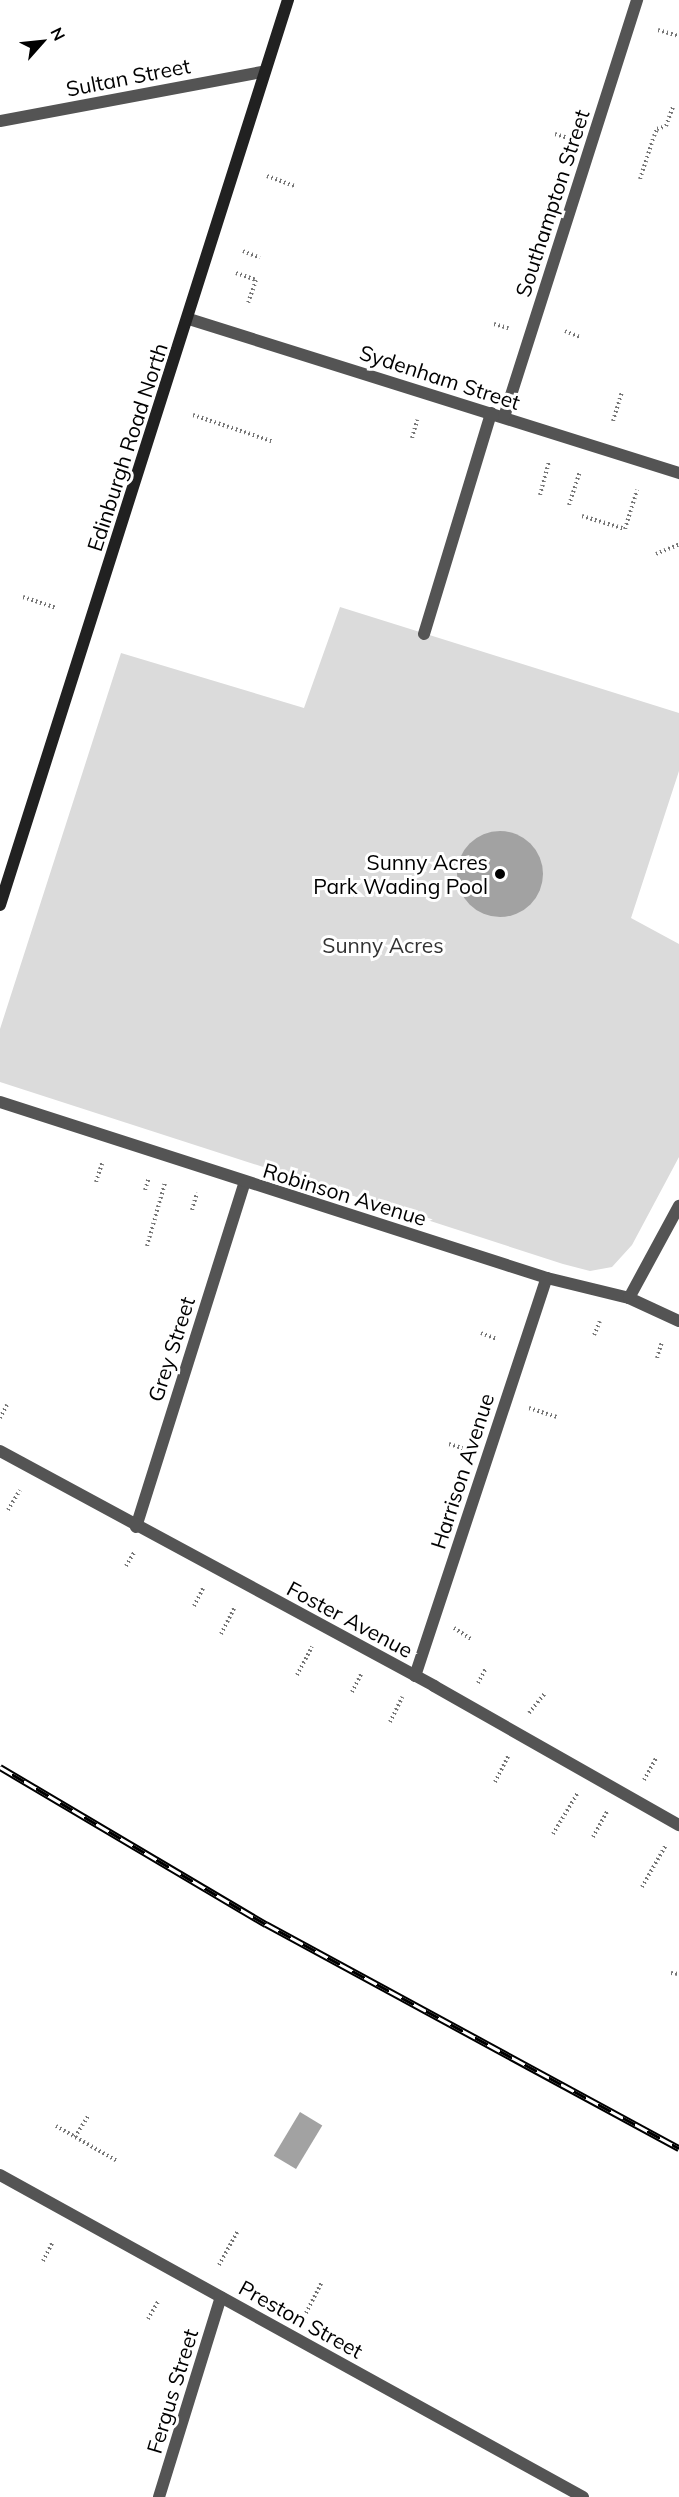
<!DOCTYPE html>
<html>
<head>
<meta charset="utf-8">
<style>
  body { margin:0 }
  #map { position:relative; width:679px; height:2497px; overflow:hidden; background:#fff; font-family:Mulish,sans-serif }
  div>[style] { position:absolute }
  [style*='--x'] { left:calc(var(--x)*1px); top:calc(var(--y)*1px); width:calc(var(--w)*1px); rotate:calc(var(--a)*1deg) }
  .green>* { inset:0; background:#dbdbdb }
  .water>* { inset:0; background:#a2a2a2; transform-origin:0 0 }
  .round { border-radius:50% }
  .path>* { height:4px; margin-top:-2px; transform-origin:0; background:repeating-linear-gradient(90deg,#767676 0 1.5px,transparent 0 4.5px) }
  .service>* { height:12px; margin:-6px; padding:0 6px; transform-origin:6px; border-radius:6px; background:#545454 }
  .minor>* { height:12px; margin:-6px; padding:0 6px; transform-origin:6px; border-radius:6px; background:#545454 }
  .secondary>* { height:12px; margin:-6px; padding:0 6px; transform-origin:6px; border-radius:6px; background:#212121 }
  .rail>* { height:7px; margin-top:-3.5px; transform-origin:0; background:repeating-linear-gradient(90deg,#fff 0 14px,#000 0 28px); box-sizing:border-box; border-block:2px solid #000 }
  .dots>* { width:16px; height:16px; translate:-50% -50%; box-sizing:border-box; border:3px solid #fff; border-radius:50% }
  span { translate:-50% -50%; white-space:nowrap; text-align:center; line-height:1.15; -webkit-text-stroke:6px #fff; paint-order:stroke }
  .street-label { font-size:21px; color:#000 }
  .poi-label { font-size:21px; color:#000 }
  .right { translate:-100% -50%; text-align:right }
  .park-label { font-size:21px; color:#323232 }
  .north { position:absolute; left:12px; top:12px; width:60px; height:60px; -webkit-text-stroke:4px #fff; paint-order:stroke; rotate:63deg; font-size:16px; font-weight:700; line-height:24px; text-align:center; color:#000 }
  .north::after { content:''; display:block; margin:auto; width:21px; height:27px; background:#000; clip-path:polygon(50% 0,100% 100%,50% 72%,0 100%) }
</style>
</head>
<body>
<div id="map">
  <div class="green">
    <i style="clip-path:polygon(340px 607px,679px 713px,679px 771px,631px 918px,679px 944px,679px 1157px,632px 1245px,612px 1267px,590px 1271px,563px 1264px,0 1082px,0 1029px,121px 653px,304px 708px)"></i>
  </div>
  <div class="water">
    <i class="round" style="left:457px;top:831px;width:86px;height:86px"></i>
    <i style="left:300px;top:2112px;width:26px;height:51px;rotate:31deg"></i>
  </div>
  <div class="path">
    <i style="--x:658;--y:30;--w:22;--a:16"></i>
    <i style="--x:555;--y:134;--w:14;--a:17"></i>
    <i style="--x:267;--y:176;--w:29;--a:20"></i>
    <i style="--x:640;--y:179;--w:45;--a:-72"></i>
    <i style="--x:654;--y:136;--w:8;--a:-67"></i>
    <i style="--x:657;--y:129;--w:9;--a:-18"></i>
    <i style="--x:666;--y:126;--w:20;--a:-70"></i>
    <i style="--x:243;--y:251;--w:18;--a:22"></i>
    <i style="--x:236;--y:273;--w:21;--a:19"></i>
    <i style="--x:256;--y:280;--w:24;--a:109"></i>
    <i style="--x:494;--y:324;--w:15;--a:16"></i>
    <i style="--x:565;--y:331;--w:16;--a:22"></i>
    <i style="--x:193;--y:415;--w:85;--a:18.4"></i>
    <i style="--x:613;--y:421;--w:30;--a:-73"></i>
    <i style="--x:412;--y:438;--w:19;--a:-74"></i>
    <i style="--x:540;--y:495;--w:34;--a:-75"></i>
    <i style="--x:569;--y:505;--w:35;--a:-72"></i>
    <i style="--x:582;--y:516;--w:45;--a:16.8"></i>
    <i style="--x:625;--y:529;--w:41;--a:-72.9"></i>
    <i style="--x:656;--y:554;--w:25;--a:-23"></i>
    <i style="--x:23;--y:597;--w:35;--a:18"></i>
    <i style="--x:96;--y:1182;--w:20;--a:-72"></i>
    <i style="--x:145;--y:1190;--w:13;--a:-72"></i>
    <i style="--x:192;--y:1210;--w:18;--a:-74"></i>
    <i style="--x:147;--y:1246;--w:66;--a:-74.1"></i>
    <i style="--x:481;--y:1333;--w:17;--a:21"></i>
    <i style="--x:594;--y:1335;--w:15;--a:-67"></i>
    <i style="--x:657;--y:1358;--w:17;--a:-73"></i>
    <i style="--x:529;--y:1408;--w:29;--a:18"></i>
    <i style="--x:0;--y:1418;--w:15;--a:-62"></i>
    <i style="--x:449;--y:1444;--w:14;--a:17"></i>
    <i style="--x:8;--y:1510;--w:23;--a:-59"></i>
    <i style="--x:126;--y:1566;--w:17;--a:-59"></i>
    <i style="--x:194;--y:1606;--w:20;--a:-63"></i>
    <i style="--x:454;--y:1628;--w:20;--a:33"></i>
    <i style="--x:221;--y:1634;--w:31;--a:-63"></i>
    <i style="--x:297;--y:1675;--w:32;--a:-62"></i>
    <i style="--x:478;--y:1683;--w:17;--a:-62"></i>
    <i style="--x:352;--y:1692;--w:20;--a:-63"></i>
    <i style="--x:529;--y:1713;--w:26;--a:-51"></i>
    <i style="--x:390;--y:1722;--w:28;--a:-64"></i>
    <i style="--x:644;--y:1780;--w:26;--a:-61"></i>
    <i style="--x:495;--y:1782;--w:29;--a:-63"></i>
    <i style="--x:553;--y:1834;--w:47;--a:-59"></i>
    <i style="--x:593;--y:1837;--w:29;--a:-61"></i>
    <i style="--x:642;--y:1887;--w:48;--a:-60.3"></i>
    <i style="--x:671;--y:1973;--w:8;--a:7"></i>
    <i style="--x:56;--y:2126;--w:70;--a:29.8"></i>
    <i style="--x:75;--y:2137;--w:25;--a:-58"></i>
    <i style="--x:43;--y:2261;--w:20;--a:-63"></i>
    <i style="--x:219;--y:2265;--w:39;--a:-61"></i>
    <i style="--x:306;--y:2313;--w:35;--a:-63"></i>
    <i style="--x:148;--y:2319;--w:20;--a:-60"></i>
  </div>
  <div class="service">
    <i style="--x:424;--y:634;--w:231;--a:-73.1"></i>
    <i style="--x:136;--y:1527;--w:362;--a:-72.5"></i>
  </div>
  <div class="minor">
    <i style="--x:0;--y:121;--w:268;--a:-10.6"></i>
    <i style="--x:189;--y:319;--w:514;--a:17.45"></i>
    <i style="--x:504;--y:417;--w:438;--a:-72.3"></i>
    <i style="--x:0;--y:1102;--w:575;--a:17.84"></i>
    <i style="--x:547;--y:1278;--w:84;--a:13.7"></i>
    <i style="--x:629;--y:1298;--w:55;--a:24.7"></i>
    <i style="--x:629;--y:1298;--w:105;--a:-61.5"></i>
    <i style="--x:0;--y:1451;--w:494;--a:28.4"></i>
    <i style="--x:434;--y:1686;--w:282;--a:29.6"></i>
    <i style="--x:415;--y:1676;--w:419;--a:-71.7"></i>
    <i style="--x:0;--y:2175;--w:666;--a:28.91"></i>
    <i style="--x:159;--y:2497;--w:209;--a:-72.8"></i>
  </div>
  <div class="secondary">
    <i style="--x:0;--y:905;--w:950;--a:-72.35"></i>
  </div>
  <div class="rail">
    <i style="--x:0;--y:1767;--w:309;--a:30.6"></i>
    <i style="--x:266;--y:1924;--w:470;--a:28.5"></i>
  </div>
  <div class="dots">
    <i style="left:500px;top:874px;background:#000"></i>
  </div>
  <div class="street-label">
    <span style="left:128px;top:77px;rotate:-11deg">Sultan Street</span>
    <span style="left:552px;top:203px;rotate:-72deg">Southampton Street</span>
    <span style="left:440px;top:377px;rotate:18deg">Sydenham Street</span>
    <span style="left:127px;top:447px;rotate:-72deg">Edinburgh Road North</span>
    <span style="left:345px;top:1194px;rotate:17deg">Robinson Avenue</span>
    <span style="left:171px;top:1349px;rotate:-72deg">Grey Street</span>
    <span style="left:462px;top:1471px;rotate:-72deg">Harrison Avenue</span>
    <span style="left:350px;top:1619px;rotate:28deg">Foster Avenue</span>
    <span style="left:301px;top:2319px;rotate:29deg">Preston Street</span>
    <span style="left:172px;top:2391px;rotate:-73deg">Fergus Street</span>
  </div>
  <div class="poi-label">
    <span class="right" style="left:488px;top:874px">Sunny Acres<br>Park Wading Pool</span>
  </div>
  <div class="park-label">
    <span style="left:383px;top:945px">Sunny Acres</span>
  </div>
  <div class="north">N</div>
</div>
</body>
</html>
